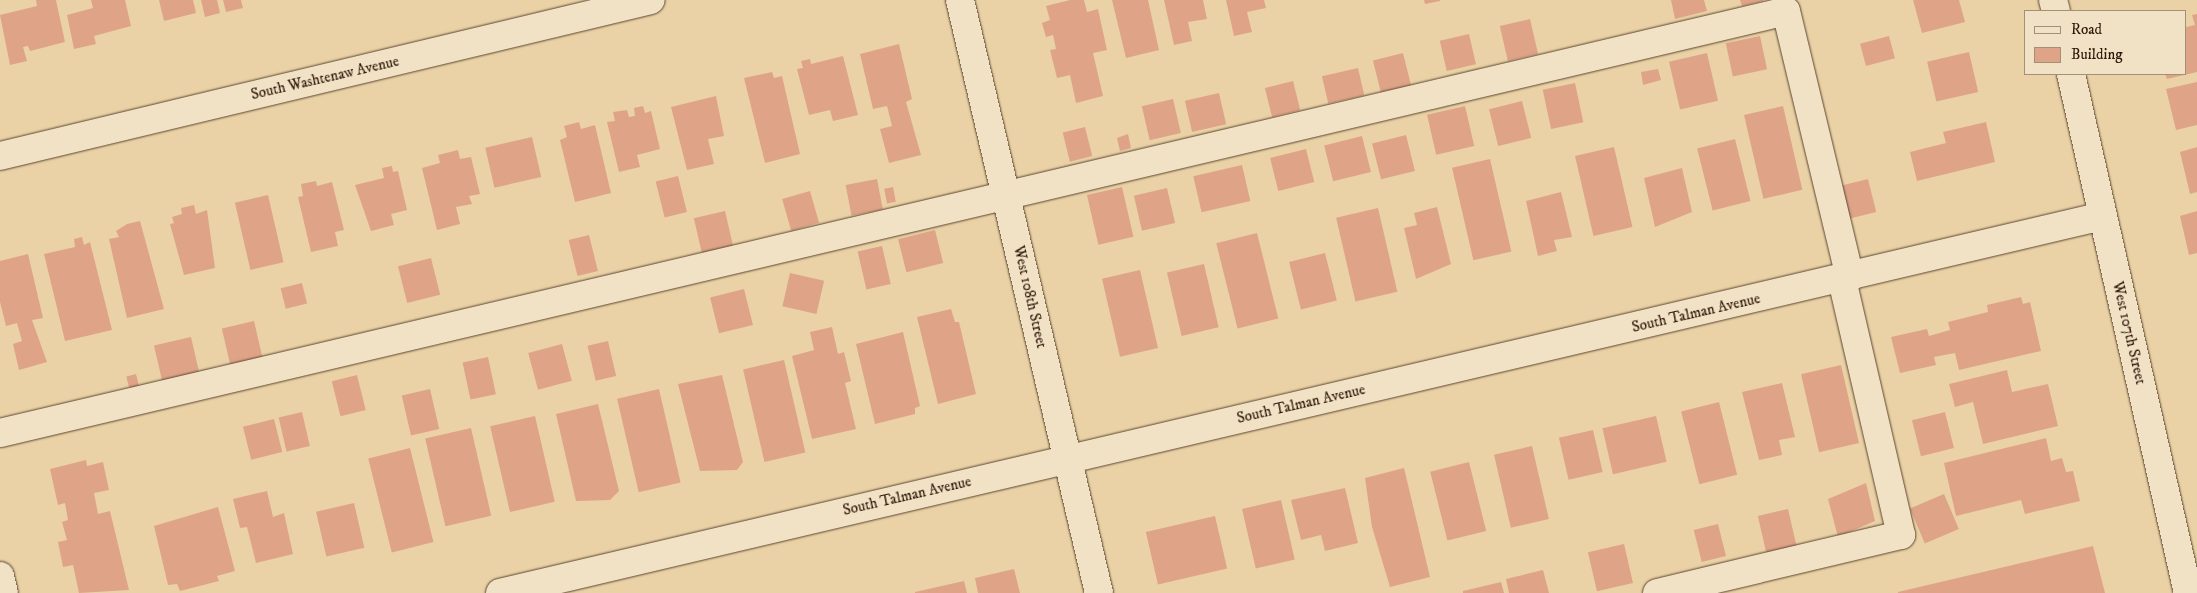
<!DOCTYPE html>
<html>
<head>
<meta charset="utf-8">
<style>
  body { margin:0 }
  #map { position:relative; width:2197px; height:593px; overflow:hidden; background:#ead2a6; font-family:"IM FELL DW Pica",serif }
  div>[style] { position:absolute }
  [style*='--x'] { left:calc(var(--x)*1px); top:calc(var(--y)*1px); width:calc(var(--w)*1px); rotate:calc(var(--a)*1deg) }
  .building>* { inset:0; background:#dfa487; transform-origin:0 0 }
  .roads { filter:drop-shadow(0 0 1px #5c4530) drop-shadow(0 0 1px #5c4530) }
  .minor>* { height:28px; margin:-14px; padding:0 14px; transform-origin:14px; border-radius:14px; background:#f1e2c5 }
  span { translate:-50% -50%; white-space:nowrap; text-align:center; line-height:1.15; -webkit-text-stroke:4px #f1e2c5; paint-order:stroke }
  .street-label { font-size:15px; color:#2d1608 }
  .legend { position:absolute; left:2024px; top:10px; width:162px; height:65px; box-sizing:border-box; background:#f1e2c5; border:1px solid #a39079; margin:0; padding:6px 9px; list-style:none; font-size:15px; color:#2d1608 }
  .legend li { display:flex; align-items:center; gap:10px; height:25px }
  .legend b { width:25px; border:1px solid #a39079 }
</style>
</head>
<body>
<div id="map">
  <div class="building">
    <i style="clip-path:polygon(36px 0,56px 0,65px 42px,30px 51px,28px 46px,23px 47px,27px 61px,10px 65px,0 15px,37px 6px)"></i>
    <i style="clip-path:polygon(91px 0,125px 0,131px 26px,94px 36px,96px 44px,74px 49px,67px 15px,93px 8px)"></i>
    <i style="clip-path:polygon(159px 0,193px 0,196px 13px,164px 21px)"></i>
    <i style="clip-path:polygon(201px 0,217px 0,220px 13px,205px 17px)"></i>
    <i style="clip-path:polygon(223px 0,241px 0,243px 8px,226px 12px)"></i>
    <i style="clip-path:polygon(1070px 0,1084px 0,1087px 12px,1098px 9px,1107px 50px,1093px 53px,1103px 96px,1076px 103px,1070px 75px,1057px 78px,1050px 50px,1056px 49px,1053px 35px,1046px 37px,1042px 23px,1050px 20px,1046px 6px)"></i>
    <i style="clip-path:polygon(1112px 0,1148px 0,1159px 50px,1126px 58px)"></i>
    <i style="clip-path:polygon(1164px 0,1203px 0,1207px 19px,1188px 22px,1192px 41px,1174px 45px)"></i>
    <i style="clip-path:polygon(1226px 0,1264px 0,1266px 8px,1247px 12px,1252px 32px,1234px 36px)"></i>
    <i style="clip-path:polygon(1424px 0,1440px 0,1440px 1px,1425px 4px)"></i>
    <i style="clip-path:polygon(1671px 0,1704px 0,1707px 11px,1675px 19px)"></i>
    <i style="clip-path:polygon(1740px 0,1763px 0,1763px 1px,1742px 6px)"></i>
    <i style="clip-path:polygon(1913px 0,1959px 0,1965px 22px,1922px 33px)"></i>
    <i style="clip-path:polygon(2197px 14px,2197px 72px,2167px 79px,2165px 74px,2186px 74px,2186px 27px,2195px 25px,2192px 15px)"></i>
    <i style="left:1530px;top:19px;width:36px;height:31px;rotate:77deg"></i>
    <i style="left:1469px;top:34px;width:31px;height:30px;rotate:77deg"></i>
    <i style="left:1760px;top:36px;width:34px;height:35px;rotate:78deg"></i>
    <i style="left:1889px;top:36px;width:23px;height:30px;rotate:75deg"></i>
    <i style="clip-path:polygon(899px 44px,912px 99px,906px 102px,921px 155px,889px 163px,880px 129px,892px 126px,887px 106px,873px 109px,860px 54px)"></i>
    <i style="left:1969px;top:52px;width:41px;height:43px;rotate:77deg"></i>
    <i style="left:1403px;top:53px;width:33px;height:31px;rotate:76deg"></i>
    <i style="left:1707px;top:53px;width:49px;height:39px;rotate:77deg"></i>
    <i style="clip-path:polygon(843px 56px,858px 115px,833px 121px,830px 110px,809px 115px,797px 69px,803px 68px,801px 61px,810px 59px,811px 64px)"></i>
    <i style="left:1358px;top:68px;width:28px;height:37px;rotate:77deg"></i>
    <i style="clip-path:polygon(1658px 69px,1661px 80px,1643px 85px,1641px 72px)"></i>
    <i style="clip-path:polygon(772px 72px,774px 78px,782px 76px,800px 154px,765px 163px,744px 78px)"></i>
    <i style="left:1293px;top:81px;width:30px;height:29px;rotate:76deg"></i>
    <i style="clip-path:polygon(2197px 82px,2197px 125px,2176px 130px,2166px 89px)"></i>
    <i style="left:1575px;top:83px;width:40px;height:33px;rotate:78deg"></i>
    <i style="left:1219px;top:93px;width:32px;height:35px;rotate:77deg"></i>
    <i style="clip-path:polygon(716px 96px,724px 136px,708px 139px,714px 164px,687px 170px,671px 107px)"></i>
    <i style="left:1173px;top:99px;width:35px;height:32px;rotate:77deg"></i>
    <i style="left:1522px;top:101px;width:38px;height:34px;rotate:76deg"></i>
    <i style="clip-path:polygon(643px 106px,645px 113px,651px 111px,660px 149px,637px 155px,640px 167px,619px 172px,607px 122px,615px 121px,613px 112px,627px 110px,629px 117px,635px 116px,634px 108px)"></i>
    <i style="left:1465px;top:106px;width:41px;height:39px;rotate:77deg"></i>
    <i style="left:1783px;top:106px;width:86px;height:40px;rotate:77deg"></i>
    <i style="clip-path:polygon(579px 122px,581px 129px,595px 125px,611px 193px,575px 202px,560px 140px,567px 137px,564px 126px)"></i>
    <i style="clip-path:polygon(1986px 122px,1995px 162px,1917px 181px,1910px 152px,1946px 143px,1943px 132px)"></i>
    <i style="left:1085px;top:127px;width:30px;height:23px;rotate:76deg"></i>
    <i style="clip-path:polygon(1128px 134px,1131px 148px,1120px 151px,1117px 138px)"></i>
    <i style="left:1406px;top:135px;width:37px;height:35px;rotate:76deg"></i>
    <i style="left:1362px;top:136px;width:37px;height:39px;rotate:76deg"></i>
    <i style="left:532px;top:137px;width:41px;height:48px;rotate:77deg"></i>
    <i style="left:1735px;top:139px;width:64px;height:39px;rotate:76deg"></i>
    <i style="left:1614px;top:147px;width:82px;height:40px;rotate:77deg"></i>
    <i style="clip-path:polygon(2197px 147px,2197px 192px,2190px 194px,2180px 152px)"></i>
    <i style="left:1306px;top:149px;width:34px;height:37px;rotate:76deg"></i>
    <i style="clip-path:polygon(458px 150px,460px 159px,471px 157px,480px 194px,469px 196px,472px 204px,456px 207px,460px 224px,437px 230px,422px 168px,440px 163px,438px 155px)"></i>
    <i style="left:1490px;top:159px;width:95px;height:39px;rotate:77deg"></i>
    <i style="left:1242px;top:165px;width:37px;height:50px;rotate:77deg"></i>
    <i style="clip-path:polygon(392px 166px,393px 172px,398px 171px,407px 210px,391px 214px,394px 225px,371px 231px,355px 185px,384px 178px,382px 168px)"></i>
    <i style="clip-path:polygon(1682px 168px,1692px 212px,1655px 227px,1644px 178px)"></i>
    <i style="left:678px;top:176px;width:37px;height:23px;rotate:76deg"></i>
    <i style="left:877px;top:179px;width:31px;height:32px;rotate:79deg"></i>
    <i style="left:1868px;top:179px;width:34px;height:27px;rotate:76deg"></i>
    <i style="clip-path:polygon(316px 181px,317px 186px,332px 182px,344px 230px,335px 232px,338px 246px,311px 252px,298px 197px,303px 196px,301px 184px)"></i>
    <i style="left:893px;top:187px;width:15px;height:9px;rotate:79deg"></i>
    <i style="left:1122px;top:187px;width:51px;height:36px;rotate:77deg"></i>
    <i style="left:1167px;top:188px;width:36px;height:34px;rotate:77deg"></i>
    <i style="left:810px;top:191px;width:33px;height:29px;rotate:74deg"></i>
    <i style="clip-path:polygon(1561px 192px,1572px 237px,1554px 240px,1557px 251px,1538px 256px,1526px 201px)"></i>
    <i style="left:268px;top:195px;width:69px;height:34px;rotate:77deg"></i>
    <i style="clip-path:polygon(194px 205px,196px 214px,207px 210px,215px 268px,184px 275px,170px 224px,174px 223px,172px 217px,182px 214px,181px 208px)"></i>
    <i style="clip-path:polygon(1437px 207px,1451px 264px,1416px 279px,1404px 228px,1417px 225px,1414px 213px)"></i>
    <i style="left:1378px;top:208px;width:86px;height:43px;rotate:77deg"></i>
    <i style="left:725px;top:211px;width:37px;height:32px;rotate:77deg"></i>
    <i style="clip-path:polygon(2197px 211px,2197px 253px,2189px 255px,2180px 216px)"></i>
    <i style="clip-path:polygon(140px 221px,164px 309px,127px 318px,109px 239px,119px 237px,116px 231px,127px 224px)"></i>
    <i style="left:935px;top:230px;width:34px;height:38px;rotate:76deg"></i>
    <i style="left:1257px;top:233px;width:88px;height:42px;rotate:76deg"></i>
    <i style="left:589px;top:235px;width:37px;height:21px;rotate:76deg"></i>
    <i style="clip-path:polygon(82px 237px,84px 245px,90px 242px,112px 330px,65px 341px,44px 254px,75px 247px,74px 239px)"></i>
    <i style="left:882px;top:246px;width:39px;height:25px;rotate:77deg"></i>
    <i style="left:1325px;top:253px;width:49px;height:37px;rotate:76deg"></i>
    <i style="clip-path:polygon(28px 254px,43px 318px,32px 320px,47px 362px,19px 370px,13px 344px,22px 341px,17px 323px,6px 326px,0 302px,0 261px)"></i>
    <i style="left:431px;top:258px;width:38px;height:34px;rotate:76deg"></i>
    <i style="left:1204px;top:264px;width:65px;height:38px;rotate:77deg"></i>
    <i style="left:1140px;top:270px;width:80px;height:39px;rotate:77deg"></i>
    <i style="left:790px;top:273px;width:35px;height:34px;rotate:13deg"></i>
    <i style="left:302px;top:283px;width:21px;height:22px;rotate:76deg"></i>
    <i style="left:744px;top:289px;width:37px;height:35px;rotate:76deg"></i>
    <i style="clip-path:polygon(2021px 297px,2023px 304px,2030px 302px,2041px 351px,1959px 370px,1955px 353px,1934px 357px,1936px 365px,1900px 373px,1891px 337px,1927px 329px,1929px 336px,1950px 330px,1948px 322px,1988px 312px,1987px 305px)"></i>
    <i style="clip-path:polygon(951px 309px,955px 322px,959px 322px,976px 394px,938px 404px,917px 317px)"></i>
    <i style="left:254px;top:321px;width:39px;height:33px;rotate:77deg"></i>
    <i style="clip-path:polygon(832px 327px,838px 354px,844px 352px,851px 381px,845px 383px,856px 429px,812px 439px,792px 356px,814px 350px,810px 332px)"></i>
    <i style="clip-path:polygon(903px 332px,920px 406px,915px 408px,915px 414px,875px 424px,856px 344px)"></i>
    <i style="left:191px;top:337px;width:37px;height:38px;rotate:77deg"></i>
    <i style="left:608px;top:341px;width:36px;height:21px;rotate:77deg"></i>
    <i style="left:562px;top:344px;width:38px;height:35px;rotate:75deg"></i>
    <i style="left:488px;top:357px;width:38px;height:26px;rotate:78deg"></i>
    <i style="left:784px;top:360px;width:95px;height:42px;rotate:77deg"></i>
    <i style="left:1841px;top:365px;width:80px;height:41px;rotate:77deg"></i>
    <i style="clip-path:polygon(2007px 370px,2012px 392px,2048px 384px,2058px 426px,1983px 444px,1973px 402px,1955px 407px,1949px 384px)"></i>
    <i style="left:136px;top:374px;width:21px;height:10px;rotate:76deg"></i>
    <i style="left:357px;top:375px;width:36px;height:26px;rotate:76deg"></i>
    <i style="clip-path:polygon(722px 375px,743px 462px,737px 470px,700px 471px,678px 384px)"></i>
    <i style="clip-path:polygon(1782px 383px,1795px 437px,1779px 440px,1782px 455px,1759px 460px,1742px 392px)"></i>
    <i style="left:430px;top:389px;width:41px;height:29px;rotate:77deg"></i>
    <i style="left:659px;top:389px;width:96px;height:43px;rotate:77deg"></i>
    <i style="left:1719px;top:402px;width:75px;height:39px;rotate:76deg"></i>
    <i style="clip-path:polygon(598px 404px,619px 491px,610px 500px,576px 501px,556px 414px)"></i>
    <i style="left:302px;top:412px;width:35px;height:24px;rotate:77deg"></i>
    <i style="left:1945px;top:412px;width:37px;height:34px;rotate:76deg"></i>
    <i style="left:535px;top:416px;width:88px;height:46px;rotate:77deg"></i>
    <i style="left:1656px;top:416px;width:47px;height:55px;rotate:77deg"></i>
    <i style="left:274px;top:419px;width:34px;height:32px;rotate:76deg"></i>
    <i style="left:471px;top:428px;width:90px;height:47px;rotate:77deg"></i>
    <i style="left:1593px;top:430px;width:43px;height:35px;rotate:77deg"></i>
    <i style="clip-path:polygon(2046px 438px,2051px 461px,2062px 458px,2066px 472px,2073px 471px,2080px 501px,2025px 514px,2021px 500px,1956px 516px,1944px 463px)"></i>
    <i style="left:1532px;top:446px;width:75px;height:39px;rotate:77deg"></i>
    <i style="left:410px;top:448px;width:97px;height:43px;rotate:76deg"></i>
    <i style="clip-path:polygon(86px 460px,87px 466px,103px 462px,109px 490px,94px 493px,98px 514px,110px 511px,129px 590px,79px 593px,73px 565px,63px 567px,58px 542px,67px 540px,62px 522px,68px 520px,65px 503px,58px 505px,50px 469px)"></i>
    <i style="left:1469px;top:462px;width:71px;height:40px;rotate:76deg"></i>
    <i style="clip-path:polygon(1404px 468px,1430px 577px,1390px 587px,1372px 527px,1365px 478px)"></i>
    <i style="clip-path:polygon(1866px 483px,1875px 521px,1838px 537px,1828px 499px)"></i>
    <i style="clip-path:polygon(1345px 488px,1358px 543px,1325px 551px,1321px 535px,1301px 540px,1291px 500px)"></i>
    <i style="clip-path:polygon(267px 491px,273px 517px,284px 513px,293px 554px,256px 563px,247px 527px,240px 528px,233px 499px)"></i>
    <i style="left:1944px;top:494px;width:38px;height:37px;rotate:67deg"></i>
    <i style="left:1281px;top:500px;width:61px;height:40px;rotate:77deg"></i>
    <i style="left:354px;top:503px;width:46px;height:39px;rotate:77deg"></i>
    <i style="clip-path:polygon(218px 507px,235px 571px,217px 576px,219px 581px,180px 591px,177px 584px,168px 585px,154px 526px)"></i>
    <i style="left:1788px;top:509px;width:39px;height:31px;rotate:77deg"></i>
    <i style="left:1215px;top:516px;width:54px;height:71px;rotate:77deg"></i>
    <i style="left:1718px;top:524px;width:33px;height:25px;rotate:76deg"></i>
    <i style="left:1624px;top:544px;width:40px;height:37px;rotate:77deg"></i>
    <i style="clip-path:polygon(2093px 546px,2105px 593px,1898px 593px,1898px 592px)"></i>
    <i style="clip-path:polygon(1014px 569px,1020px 593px,978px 593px,975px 578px)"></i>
    <i style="clip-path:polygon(1543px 570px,1549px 593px,1509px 593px,1506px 579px)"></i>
    <i style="clip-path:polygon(964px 581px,967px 593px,915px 593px,915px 592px)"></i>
    <i style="clip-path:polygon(1501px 582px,1504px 593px,1463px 593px,1463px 591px)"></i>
  </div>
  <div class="roads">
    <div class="minor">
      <i style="--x:960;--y:0;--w:609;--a:76.81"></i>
      <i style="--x:2053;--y:0;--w:11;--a:75"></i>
      <i style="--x:2071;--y:74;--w:532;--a:77.3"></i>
      <i style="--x:0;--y:156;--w:669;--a:-13.48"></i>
      <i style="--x:0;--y:433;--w:1835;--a:-13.29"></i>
      <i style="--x:1786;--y:11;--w:274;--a:76.5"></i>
      <i style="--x:0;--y:576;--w:17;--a:77"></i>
      <i style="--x:500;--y:593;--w:1646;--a:-13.24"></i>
      <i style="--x:1657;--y:593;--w:251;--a:-13.4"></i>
      <i style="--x:1901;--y:535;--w:263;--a:-103"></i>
    </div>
  </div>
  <div class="street-label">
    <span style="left:325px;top:78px;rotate:-13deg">South Washtenaw Avenue</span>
    <span style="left:1030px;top:297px;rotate:77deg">West 108th Street</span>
    <span style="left:1696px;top:313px;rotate:-13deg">South Talman Avenue</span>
    <span style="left:2129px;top:333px;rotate:77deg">West 107th Street</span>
    <span style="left:1301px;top:404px;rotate:-13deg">South Talman Avenue</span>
    <span style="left:907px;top:496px;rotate:-13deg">South Talman Avenue</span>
  </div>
  <ul class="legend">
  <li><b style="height:6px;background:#f1e2c5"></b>Road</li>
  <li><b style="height:14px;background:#dfa487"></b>Building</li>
  </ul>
</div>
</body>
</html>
